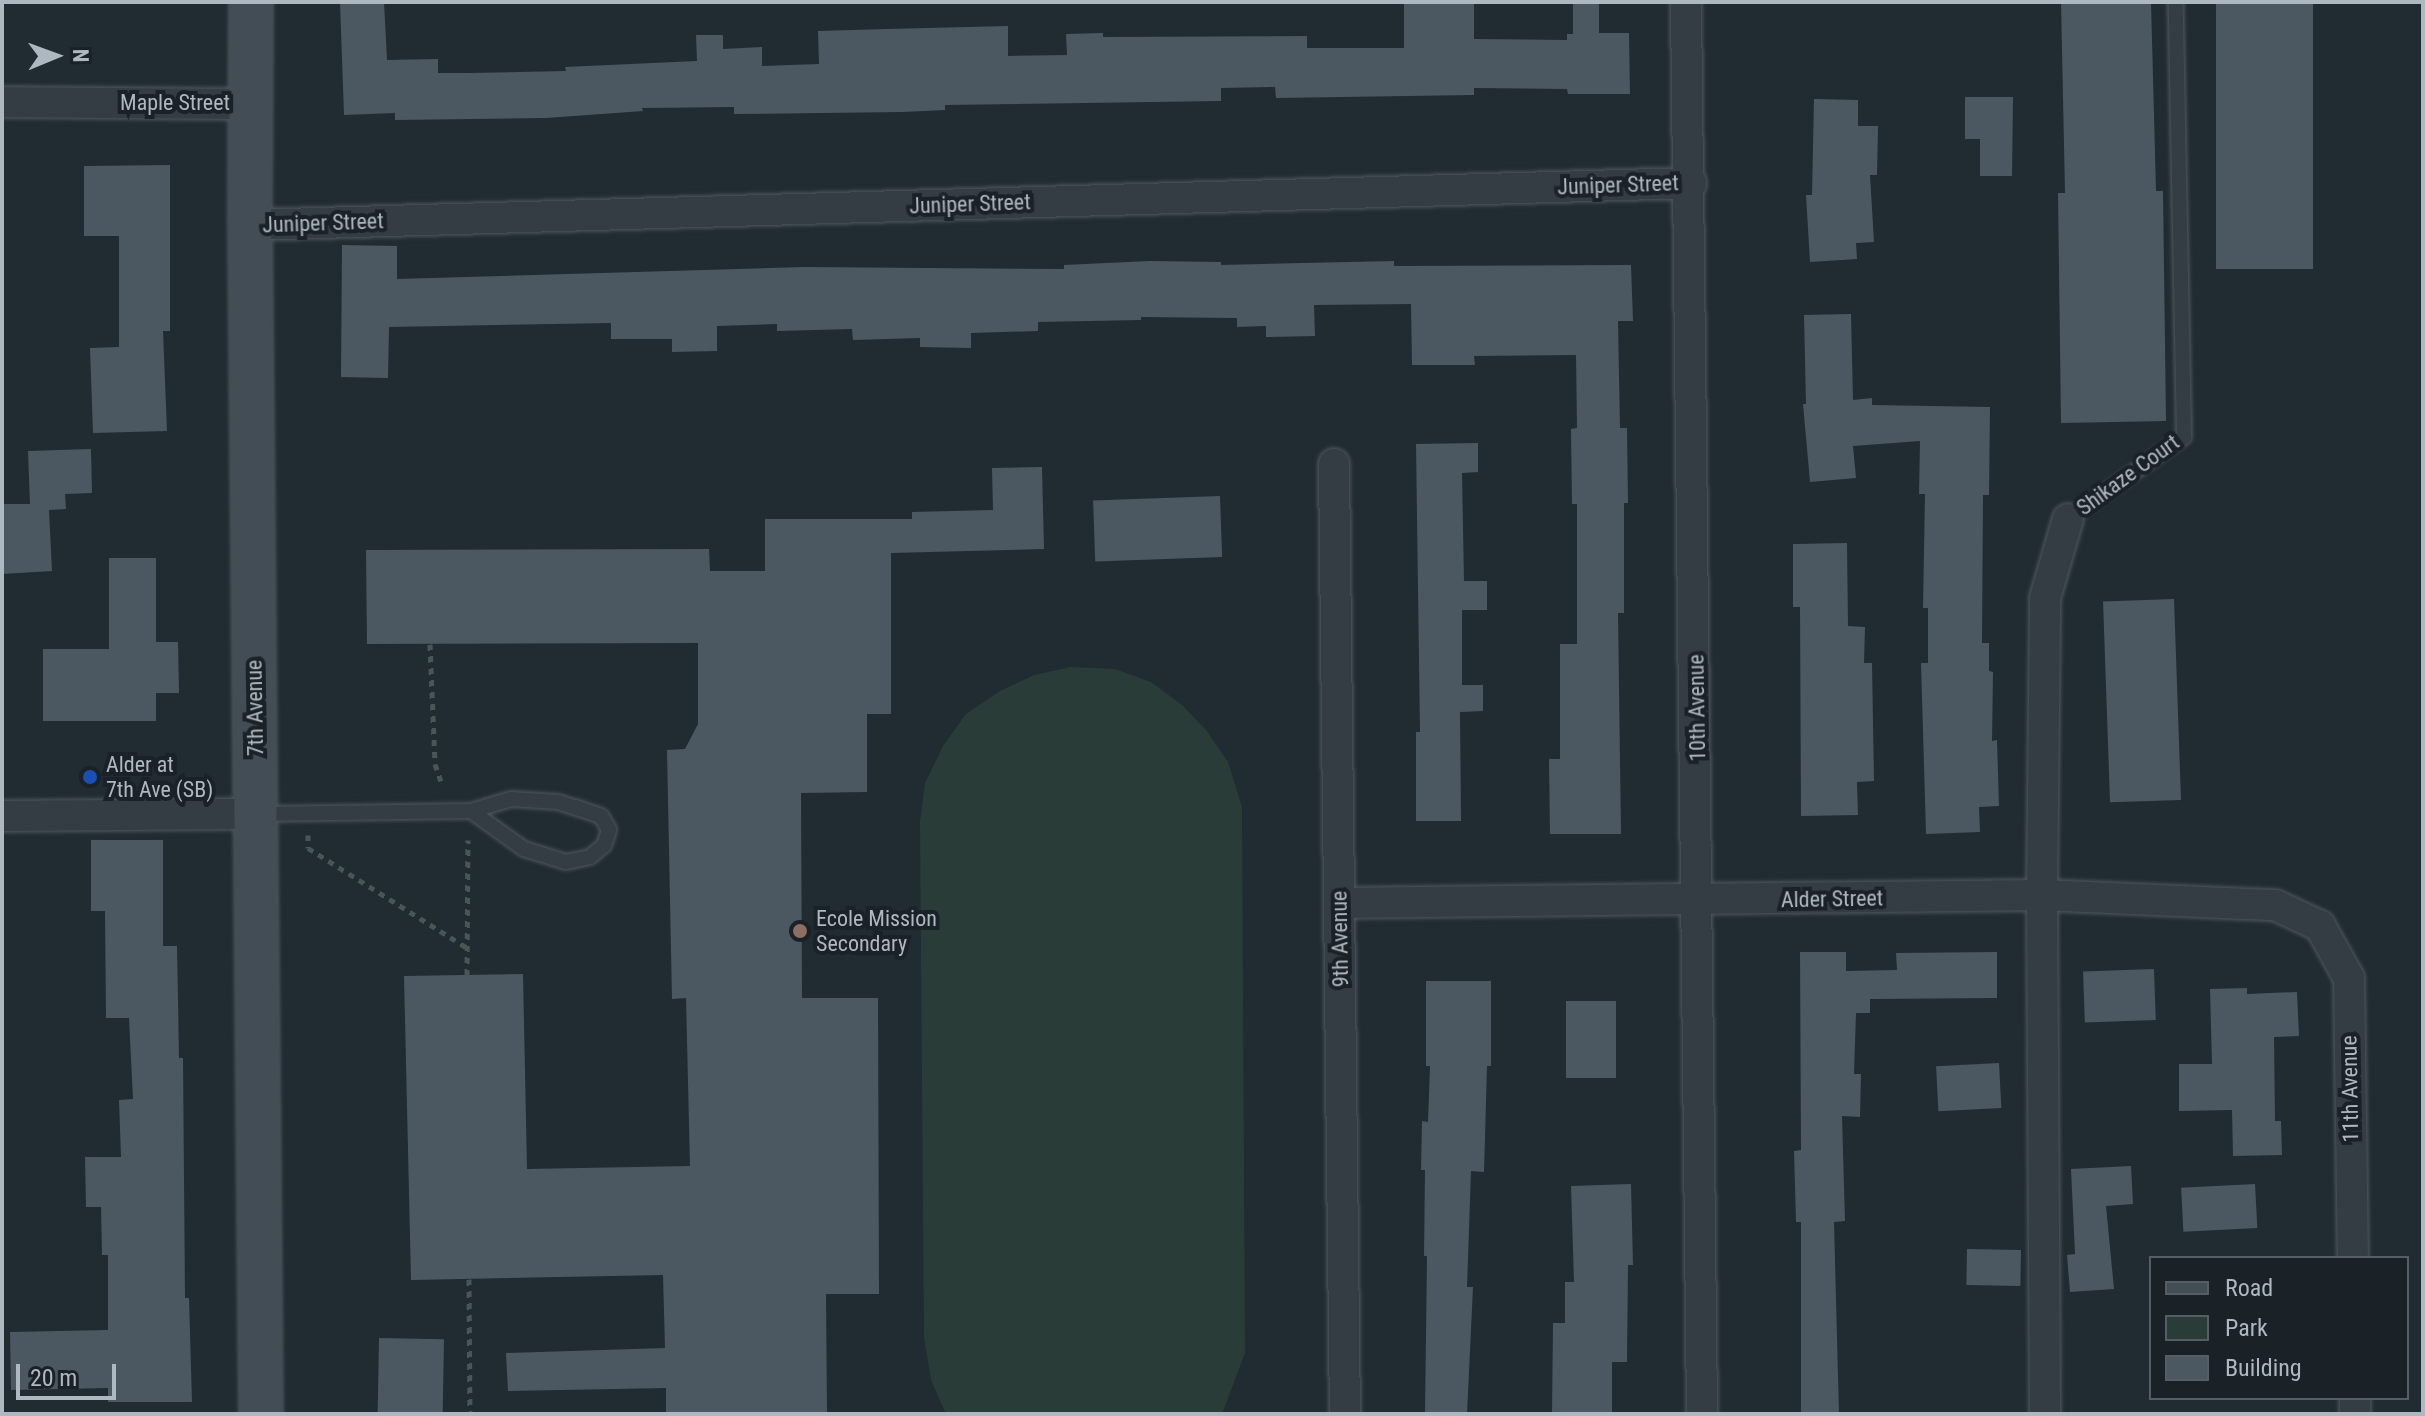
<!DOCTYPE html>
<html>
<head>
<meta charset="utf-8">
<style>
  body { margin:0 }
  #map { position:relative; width:2425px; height:1416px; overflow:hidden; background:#212b32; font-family:"Roboto Condensed",sans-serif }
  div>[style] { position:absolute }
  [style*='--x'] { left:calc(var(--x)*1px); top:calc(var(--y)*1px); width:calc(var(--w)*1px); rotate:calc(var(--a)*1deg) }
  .green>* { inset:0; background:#2a3c38 }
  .building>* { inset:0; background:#4c5861; transform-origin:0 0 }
  .path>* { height:5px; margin-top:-2.5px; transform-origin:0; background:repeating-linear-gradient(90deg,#465756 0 6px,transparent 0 12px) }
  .roads { filter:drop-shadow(0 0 2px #4e585e) drop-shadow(0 0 2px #4e585e) }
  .lane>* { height:14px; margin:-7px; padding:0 7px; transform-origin:7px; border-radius:7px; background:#343d43 }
  .street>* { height:30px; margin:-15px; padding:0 15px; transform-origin:15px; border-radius:15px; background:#343d43 }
  .secondary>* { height:42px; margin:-21px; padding:0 21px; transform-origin:21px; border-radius:21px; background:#424d56 }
  .dots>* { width:22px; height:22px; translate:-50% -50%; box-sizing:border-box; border:4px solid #1a2227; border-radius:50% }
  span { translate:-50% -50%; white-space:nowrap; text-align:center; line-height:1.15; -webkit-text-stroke:8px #1a2227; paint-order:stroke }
  .street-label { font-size:22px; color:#aeb8c0 }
  .poi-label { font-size:22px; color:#aeb8c0 }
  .left { translate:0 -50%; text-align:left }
  .frame { position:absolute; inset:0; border:4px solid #aeb8c0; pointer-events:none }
  .legend { position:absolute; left:2149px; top:1256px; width:260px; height:144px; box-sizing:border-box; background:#1a2227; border:2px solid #555e64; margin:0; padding:10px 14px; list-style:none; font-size:24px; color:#aeb8c0 }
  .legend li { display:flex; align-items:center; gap:16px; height:40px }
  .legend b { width:40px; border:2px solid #555e64 }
  .north { position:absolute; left:16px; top:16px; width:80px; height:80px; -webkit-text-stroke:6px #1a2227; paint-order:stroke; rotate:89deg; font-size:22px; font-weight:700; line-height:32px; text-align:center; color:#aeb8c0 }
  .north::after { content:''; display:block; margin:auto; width:28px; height:36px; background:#aeb8c0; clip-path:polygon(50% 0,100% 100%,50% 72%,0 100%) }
  .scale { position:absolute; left:16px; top:1364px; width:100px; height:36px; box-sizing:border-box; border:4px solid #aeb8c0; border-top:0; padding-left:10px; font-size:24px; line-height:28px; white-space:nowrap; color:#aeb8c0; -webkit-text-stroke:6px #1a2227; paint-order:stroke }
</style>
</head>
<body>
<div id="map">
  <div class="green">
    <i style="clip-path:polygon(1071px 667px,1115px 669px,1151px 682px,1182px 705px,1206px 730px,1228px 762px,1242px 807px,1245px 1353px,1222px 1414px,946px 1414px,931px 1380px,924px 1337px,920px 822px,925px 783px,943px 746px,966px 714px,1000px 691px,1034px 675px)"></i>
  </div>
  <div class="building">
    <i style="clip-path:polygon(340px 2px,384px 2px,387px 60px,438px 59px,438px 73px,470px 73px,566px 71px,565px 67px,697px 61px,696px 35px,723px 35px,723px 49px,762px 47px,762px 66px,819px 64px,818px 31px,887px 29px,1008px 26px,1008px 56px,1067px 55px,1066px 34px,1103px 33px,1103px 37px,1307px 36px,1307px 48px,1404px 48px,1404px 2px,1474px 2px,1474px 39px,1567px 40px,1567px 34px,1573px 34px,1573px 2px,1599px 2px,1599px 33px,1629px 33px,1630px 94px,1568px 94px,1567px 89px,1474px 88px,1474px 95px,1276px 98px,1275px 87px,1221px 88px,1221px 101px,945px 105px,945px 110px,903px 112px,734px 114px,734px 107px,642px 108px,643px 111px,546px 118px,395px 120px,395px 113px,344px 115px)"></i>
    <i style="clip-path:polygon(2061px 2px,2151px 2px,2156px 191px,2163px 191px,2166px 421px,2061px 423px,2058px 193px,2065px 193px)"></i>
    <i style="left:2216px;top:2px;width:97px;height:267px"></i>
    <i style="clip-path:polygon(1965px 97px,2013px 97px,2012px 176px,1980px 176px,1980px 139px,1965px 139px)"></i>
    <i style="clip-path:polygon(1814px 99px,1858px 100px,1858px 126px,1878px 126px,1877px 175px,1870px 175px,1874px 242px,1856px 243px,1857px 259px,1810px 262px,1806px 195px,1812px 195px)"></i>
    <i style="clip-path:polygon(170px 165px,170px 331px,163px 331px,167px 431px,93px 433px,90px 348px,119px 347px,119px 236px,84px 236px,84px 166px)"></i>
    <i style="clip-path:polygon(342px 245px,397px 246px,397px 279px,804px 267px,1064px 269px,1064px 265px,1150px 261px,1221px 262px,1221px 265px,1394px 261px,1394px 266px,1631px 265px,1633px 321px,1618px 321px,1620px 428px,1627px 428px,1628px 503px,1624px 503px,1624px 613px,1618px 613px,1621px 834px,1550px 834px,1549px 759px,1560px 759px,1560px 644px,1577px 644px,1577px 504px,1572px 504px,1571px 429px,1577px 428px,1576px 355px,1474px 356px,1475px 365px,1412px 365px,1411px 304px,1314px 305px,1315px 336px,1266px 337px,1266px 326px,1237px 327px,1237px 318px,1141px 317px,1141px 320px,1038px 322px,1038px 331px,971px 333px,971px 348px,920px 347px,920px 338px,853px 340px,852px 329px,777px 331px,777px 324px,717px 326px,717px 351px,672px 352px,672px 339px,611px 339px,611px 323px,389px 327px,388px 378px,341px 377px)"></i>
    <i style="clip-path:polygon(1851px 314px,1853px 400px,1872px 398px,1872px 405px,1990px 407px,1989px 495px,1983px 495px,1982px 643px,1989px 643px,1989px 671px,1993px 672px,1992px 741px,1997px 740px,1999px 806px,1979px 807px,1980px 832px,1926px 834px,1921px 663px,1928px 663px,1928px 608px,1923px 608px,1925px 494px,1919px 494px,1920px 441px,1853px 446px,1856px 478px,1810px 482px,1803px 404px,1806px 404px,1804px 315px)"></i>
    <i style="clip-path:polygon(1478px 443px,1478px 472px,1462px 473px,1464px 581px,1487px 581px,1487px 610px,1462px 610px,1462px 685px,1483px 685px,1483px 711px,1460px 712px,1461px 821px,1416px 821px,1416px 732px,1420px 732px,1416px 444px)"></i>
    <i style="clip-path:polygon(91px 449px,92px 493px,65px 494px,66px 509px,49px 510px,52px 571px,2px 574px,2px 504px,30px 504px,28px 451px)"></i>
    <i style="clip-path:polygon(1042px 467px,1044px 549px,891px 553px,891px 714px,867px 714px,867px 792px,801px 793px,802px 998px,878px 998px,879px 1294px,826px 1294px,827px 1414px,666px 1414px,666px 1388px,508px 1391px,506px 1353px,665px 1348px,663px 1275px,411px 1280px,404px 976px,523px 974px,527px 1169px,690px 1166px,686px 998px,672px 999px,667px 750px,685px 749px,698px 724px,698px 643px,367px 644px,366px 550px,709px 549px,710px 571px,765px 571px,765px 519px,912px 519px,912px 512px,993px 510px,992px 468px)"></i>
    <i style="left:1220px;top:496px;width:61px;height:127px;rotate:88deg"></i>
    <i style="clip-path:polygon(1847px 543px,1848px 626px,1865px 627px,1864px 663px,1872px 663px,1874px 781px,1857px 782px,1858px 815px,1801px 816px,1800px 607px,1793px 607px,1793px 544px)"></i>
    <i style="clip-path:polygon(109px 558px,156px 558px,156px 642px,178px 642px,179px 693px,156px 693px,156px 721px,43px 721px,43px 649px,109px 649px)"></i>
    <i style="left:2174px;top:599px;width:201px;height:71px;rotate:88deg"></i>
    <i style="clip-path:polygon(91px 840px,163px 840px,163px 946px,177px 946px,179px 1058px,183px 1058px,185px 1298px,189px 1298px,192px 1402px,108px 1402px,108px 1388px,11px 1390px,10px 1332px,108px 1330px,108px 1255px,102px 1255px,101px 1207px,86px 1207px,85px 1157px,121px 1157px,119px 1100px,133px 1099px,129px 1018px,106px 1018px,105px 911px,91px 911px)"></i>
    <i style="clip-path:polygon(1800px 952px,1846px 952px,1846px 971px,1897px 970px,1896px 953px,1997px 952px,1997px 998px,1870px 999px,1870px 1013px,1856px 1013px,1854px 1074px,1861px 1074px,1860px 1117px,1842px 1116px,1845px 1221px,1834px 1222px,1839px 1414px,1801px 1414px,1801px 1222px,1796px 1222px,1794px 1151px,1801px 1150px)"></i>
    <i style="left:2154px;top:969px;width:51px;height:71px;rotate:88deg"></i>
    <i style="clip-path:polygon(1426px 981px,1491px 981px,1491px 1066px,1487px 1066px,1484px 1172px,1471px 1171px,1467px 1287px,1473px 1287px,1467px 1414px,1425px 1414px,1427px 1256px,1424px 1256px,1425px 1170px,1421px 1170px,1422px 1121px,1428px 1122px,1430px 1066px,1426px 1066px)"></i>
    <i style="clip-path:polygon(2247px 988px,2247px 994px,2297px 992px,2299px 1036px,2274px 1037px,2275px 1121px,2281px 1121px,2282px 1155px,2233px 1156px,2232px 1110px,2179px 1111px,2179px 1064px,2212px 1064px,2210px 989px)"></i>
    <i style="left:1566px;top:1001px;width:50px;height:77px"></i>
    <i style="left:1999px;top:1063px;width:45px;height:63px;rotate:87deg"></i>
    <i style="clip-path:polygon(2131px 1166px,2133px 1204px,2106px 1206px,2114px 1289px,2070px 1292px,2067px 1255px,2075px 1254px,2071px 1169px)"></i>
    <i style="clip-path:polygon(1631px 1184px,1633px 1265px,1628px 1265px,1627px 1362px,1612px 1362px,1612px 1414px,1552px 1414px,1553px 1323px,1565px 1323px,1565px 1282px,1574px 1282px,1571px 1186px)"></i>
    <i style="left:2255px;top:1184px;width:44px;height:74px;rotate:87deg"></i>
    <i style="left:1967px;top:1249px;width:54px;height:36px;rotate:1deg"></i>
    <i style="left:379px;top:1338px;width:65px;height:76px;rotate:1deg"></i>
  </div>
  <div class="path">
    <i style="--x:430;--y:644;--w:120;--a:87.6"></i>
    <i style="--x:435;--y:764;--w:18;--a:71"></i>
    <i style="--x:308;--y:835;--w:13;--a:90"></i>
    <i style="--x:308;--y:848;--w:186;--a:32.1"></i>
    <i style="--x:467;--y:975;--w:135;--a:-89.6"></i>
    <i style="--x:469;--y:1279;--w:135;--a:89.6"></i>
  </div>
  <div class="roads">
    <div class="lane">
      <i style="--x:2068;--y:519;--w:142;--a:-35.3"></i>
      <i style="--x:2184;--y:437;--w:435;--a:-91.1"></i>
      <i style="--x:576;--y:807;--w:27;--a:20"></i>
      <i style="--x:601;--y:816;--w:16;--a:60"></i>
      <i style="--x:609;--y:830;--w:16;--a:108"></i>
      <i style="--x:604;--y:845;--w:18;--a:139"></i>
      <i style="--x:590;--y:857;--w:25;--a:168"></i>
      <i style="--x:566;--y:862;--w:44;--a:-162.8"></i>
      <i style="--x:524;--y:849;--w:65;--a:-144.4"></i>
      <i style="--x:471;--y:811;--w:42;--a:-16.7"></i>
      <i style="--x:511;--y:799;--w:47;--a:3.7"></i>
      <i style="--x:558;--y:802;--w:45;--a:18"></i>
      <i style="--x:601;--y:816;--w:16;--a:60"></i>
      <i style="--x:261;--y:814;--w:210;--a:-0.8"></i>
    </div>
    <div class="street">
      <i style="--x:1686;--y:2;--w:1412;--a:89.35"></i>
      <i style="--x:2;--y:102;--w:250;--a:0.5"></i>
      <i style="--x:250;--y:225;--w:1442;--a:-1.67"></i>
      <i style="--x:1334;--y:464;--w:950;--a:89.34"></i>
      <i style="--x:2;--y:816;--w:254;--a:-0.5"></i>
      <i style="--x:1339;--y:903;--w:703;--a:-0.65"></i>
      <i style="--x:2042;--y:895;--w:233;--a:2.5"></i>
      <i style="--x:2275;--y:905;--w:50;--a:25"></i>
      <i style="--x:2320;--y:926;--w:60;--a:60.9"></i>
      <i style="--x:2349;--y:978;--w:280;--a:89.2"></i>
      <i style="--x:2355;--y:1398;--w:16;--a:90"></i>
      <i style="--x:2045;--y:1414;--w:519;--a:-90.33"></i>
      <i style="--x:2042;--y:895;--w:297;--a:-89.4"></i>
      <i style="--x:2045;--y:598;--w:82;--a:-73.8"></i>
    </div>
    <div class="secondary">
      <i style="--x:251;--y:2;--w:223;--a:90.3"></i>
      <i style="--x:250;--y:225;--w:1189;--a:89.47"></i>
    </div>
  </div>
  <div class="dots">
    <i style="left:90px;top:777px;background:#1a4fb4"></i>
    <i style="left:800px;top:931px;background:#8d6e63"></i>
  </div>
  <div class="street-label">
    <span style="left:175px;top:103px">Maple Street</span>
    <span style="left:1618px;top:185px;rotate:-2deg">Juniper Street</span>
    <span style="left:970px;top:204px;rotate:-2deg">Juniper Street</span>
    <span style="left:323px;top:223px;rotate:-2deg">Juniper Street</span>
    <span style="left:2128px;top:475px;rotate:-36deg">Shikaze Court</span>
    <span style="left:255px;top:708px;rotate:-91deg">7th Avenue</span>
    <span style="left:1697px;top:708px;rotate:-91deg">10th Avenue</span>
    <span style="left:1832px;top:899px;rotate:-1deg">Alder Street</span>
    <span style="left:1340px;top:939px;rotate:-91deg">9th Avenue</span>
    <span style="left:2350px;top:1089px;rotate:-91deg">11th Avenue</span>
  </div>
  <div class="poi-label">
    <span class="left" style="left:106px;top:777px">Alder at<br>7th Ave (SB)</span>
    <span class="left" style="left:816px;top:931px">Ecole Mission<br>Secondary</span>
  </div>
  <div class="frame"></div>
  <ul class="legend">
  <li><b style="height:10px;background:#424d56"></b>Road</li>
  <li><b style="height:22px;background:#2a3c38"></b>Park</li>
  <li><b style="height:22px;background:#4c5861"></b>Building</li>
  </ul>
  <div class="north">N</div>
  <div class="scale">20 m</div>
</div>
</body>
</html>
